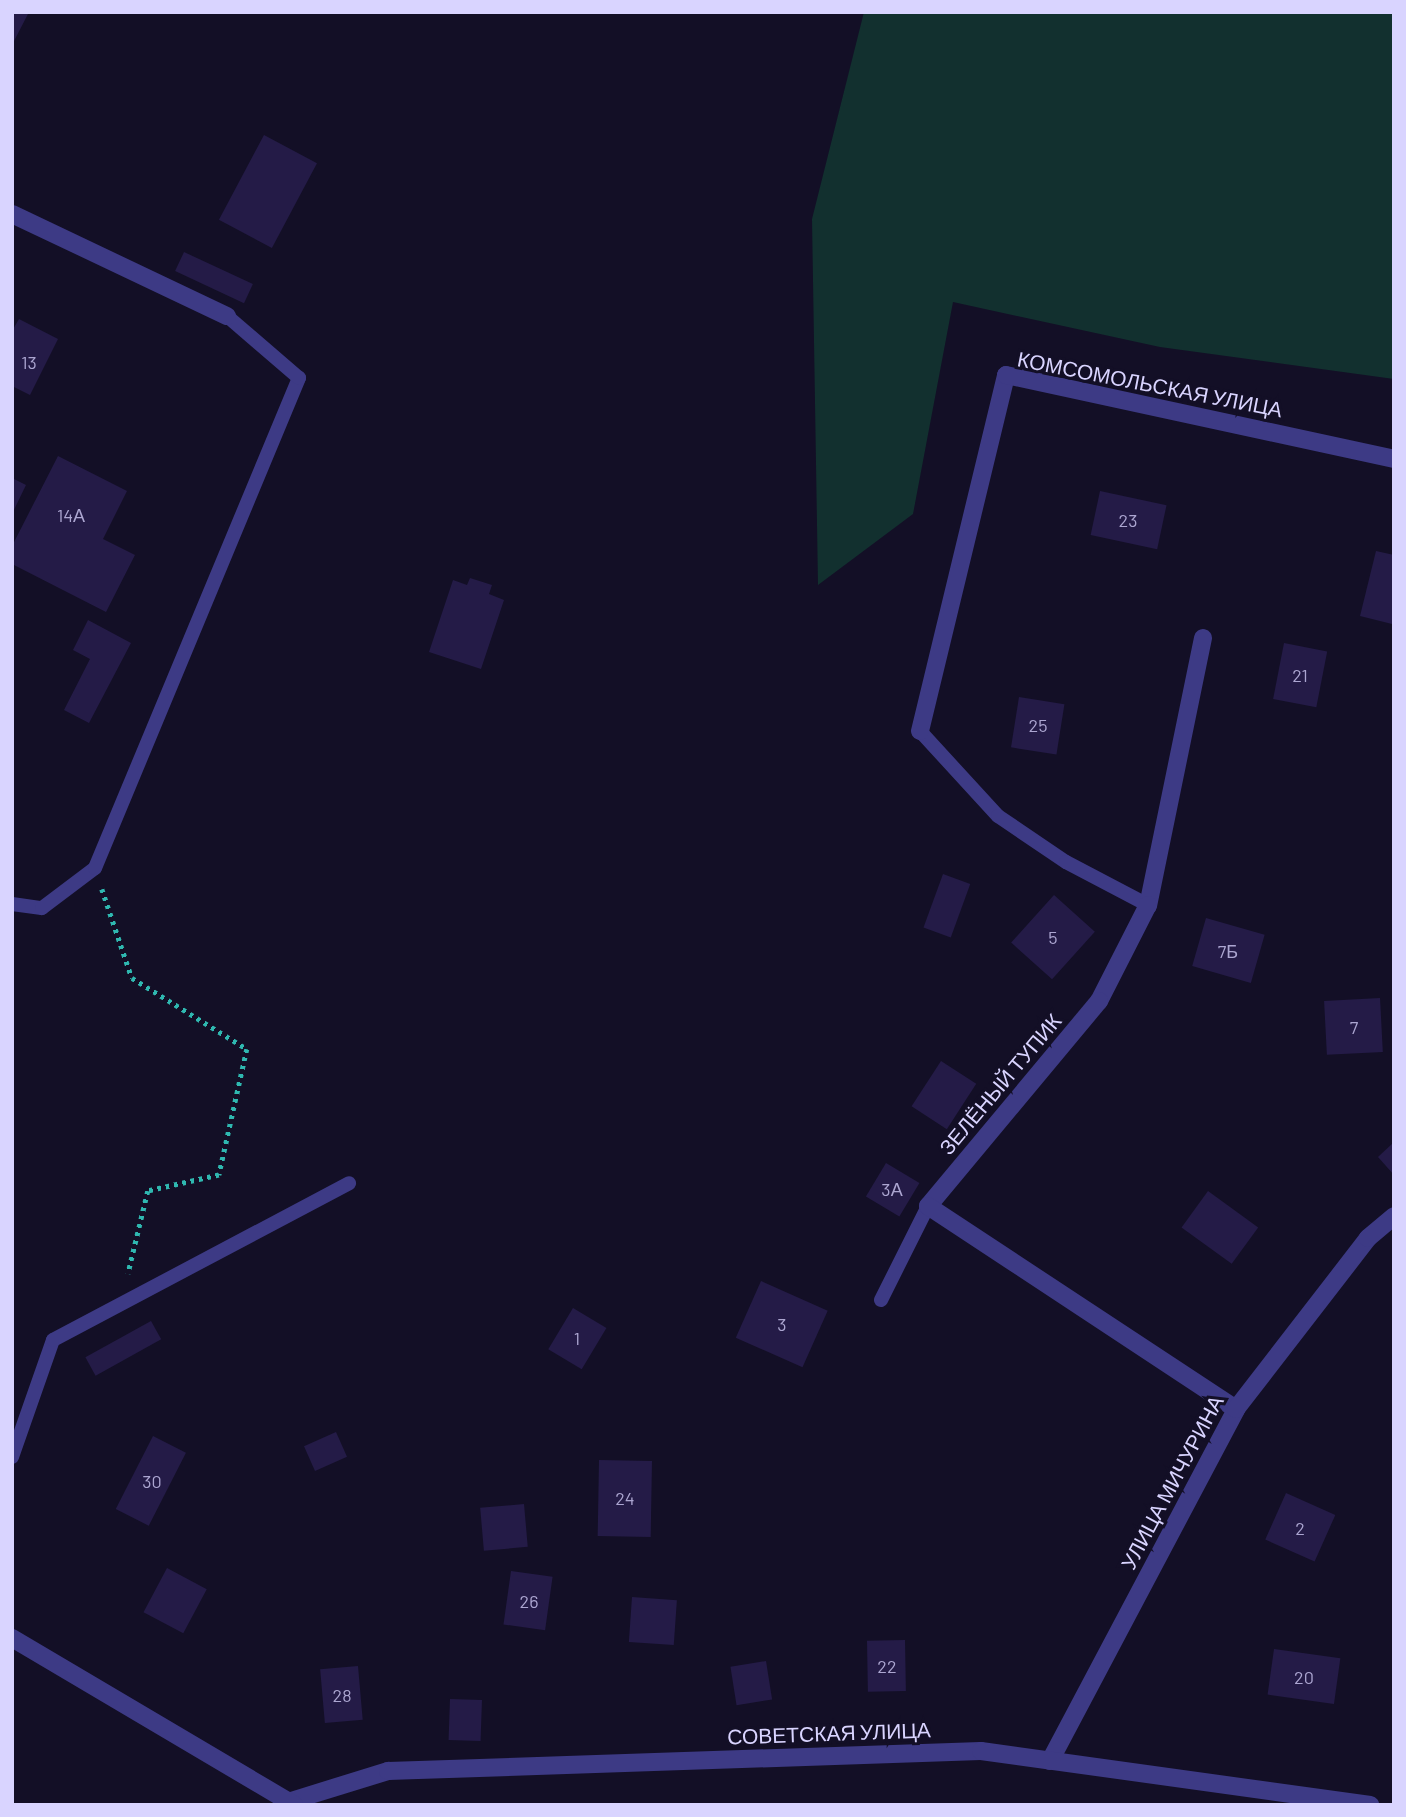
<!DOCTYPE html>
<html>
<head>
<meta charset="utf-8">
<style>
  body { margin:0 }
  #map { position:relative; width:1406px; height:1817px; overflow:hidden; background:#130f26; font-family:Barlow,sans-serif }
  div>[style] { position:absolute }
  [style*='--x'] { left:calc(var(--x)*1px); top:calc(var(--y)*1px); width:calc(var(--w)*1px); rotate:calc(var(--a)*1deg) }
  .green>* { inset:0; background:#12302f }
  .building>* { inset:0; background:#241b47; transform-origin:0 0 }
  .path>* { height:4.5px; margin-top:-2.25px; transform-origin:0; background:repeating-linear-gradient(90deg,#2fb8b0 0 3.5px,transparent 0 8.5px) }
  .service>* { height:14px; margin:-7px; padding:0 7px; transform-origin:7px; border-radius:7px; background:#3d3a85 }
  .minor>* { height:18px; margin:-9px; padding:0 9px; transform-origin:9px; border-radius:9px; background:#3d3a85 }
  .tertiary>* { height:18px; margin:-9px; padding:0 9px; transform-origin:9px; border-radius:9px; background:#3d3a85 }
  span { translate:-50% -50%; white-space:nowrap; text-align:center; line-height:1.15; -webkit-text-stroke:6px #130f26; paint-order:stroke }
  .number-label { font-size:18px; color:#aca6d1 }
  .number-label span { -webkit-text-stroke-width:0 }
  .street-label { font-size:21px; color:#d9d4ff }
  .frame { position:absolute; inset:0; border:14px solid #d9d4ff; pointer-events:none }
</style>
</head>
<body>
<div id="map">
  <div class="green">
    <i style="clip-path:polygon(864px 12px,1394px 12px,1394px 379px,1160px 347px,953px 302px,913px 514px,818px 585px,812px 219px)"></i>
  </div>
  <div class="building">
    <i style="clip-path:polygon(12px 12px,29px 12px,12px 45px)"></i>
    <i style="left:264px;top:135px;width:60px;height:96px;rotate:28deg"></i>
    <i style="left:184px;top:252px;width:76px;height:21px;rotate:25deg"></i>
    <i style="clip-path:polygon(19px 319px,58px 339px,30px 395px,12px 386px,12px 331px)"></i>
    <i style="clip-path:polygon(58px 456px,127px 491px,103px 539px,135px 555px,106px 612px,12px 564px,12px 546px)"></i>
    <i style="clip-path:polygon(12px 478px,26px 485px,12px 514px)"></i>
    <i style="left:1100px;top:491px;width:68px;height:45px;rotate:12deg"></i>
    <i style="clip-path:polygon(1376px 551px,1394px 555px,1392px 624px,1360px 616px)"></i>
    <i style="clip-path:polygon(470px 578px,492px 585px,489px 594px,504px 600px,481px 669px,429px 652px,453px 580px,467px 585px)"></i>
    <i style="clip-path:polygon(88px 620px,131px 643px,89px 723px,64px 710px,90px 659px,73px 650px)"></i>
    <i style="left:1284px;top:643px;width:44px;height:57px;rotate:11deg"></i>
    <i style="left:1019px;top:697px;width:46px;height:51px;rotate:9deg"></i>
    <i style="left:943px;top:874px;width:29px;height:57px;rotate:20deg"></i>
    <i style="left:1054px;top:895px;width:55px;height:64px;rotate:42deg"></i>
    <i style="left:1206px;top:918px;width:61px;height:50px;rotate:16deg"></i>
    <i style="left:1380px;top:998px;width:54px;height:56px;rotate:87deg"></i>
    <i style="left:941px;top:1061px;width:42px;height:54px;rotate:33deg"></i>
    <i style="clip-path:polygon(1394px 1142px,1394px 1175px,1378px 1157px)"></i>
    <i style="left:886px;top:1163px;width:39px;height:39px;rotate:31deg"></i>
    <i style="left:1208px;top:1191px;width:62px;height:45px;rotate:36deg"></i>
    <i style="left:761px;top:1281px;width:73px;height:62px;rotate:24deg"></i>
    <i style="left:573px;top:1308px;width:39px;height:48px;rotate:31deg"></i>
    <i style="left:151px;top:1321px;width:21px;height:75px;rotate:61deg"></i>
    <i style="left:336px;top:1432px;width:27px;height:35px;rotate:66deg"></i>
    <i style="left:153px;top:1436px;width:37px;height:82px;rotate:27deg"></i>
    <i style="left:599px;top:1460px;width:53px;height:76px;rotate:1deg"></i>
    <i style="left:1286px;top:1493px;width:54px;height:51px;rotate:24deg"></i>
    <i style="left:524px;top:1504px;width:43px;height:44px;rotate:85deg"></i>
    <i style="left:167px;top:1568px;width:45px;height:50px;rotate:28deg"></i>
    <i style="left:511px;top:1571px;width:42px;height:54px;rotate:8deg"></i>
    <i style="left:632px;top:1597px;width:45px;height:45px;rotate:4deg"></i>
    <i style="left:905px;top:1640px;width:51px;height:38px;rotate:89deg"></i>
    <i style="left:1274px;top:1649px;width:67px;height:46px;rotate:8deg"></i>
    <i style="left:766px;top:1661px;width:39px;height:36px;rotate:81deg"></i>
    <i style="left:358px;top:1666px;width:54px;height:38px;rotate:85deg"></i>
    <i style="left:450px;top:1699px;width:32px;height:41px;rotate:2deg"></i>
  </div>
  <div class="path">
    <i style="--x:102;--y:889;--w:94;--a:71.4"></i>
    <i style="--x:132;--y:978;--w:135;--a:31.7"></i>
    <i style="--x:247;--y:1049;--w:129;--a:102.5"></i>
    <i style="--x:219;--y:1175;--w:73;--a:167.3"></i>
    <i style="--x:148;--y:1191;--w:85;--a:103.5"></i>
  </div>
  <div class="service">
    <i style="--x:920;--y:731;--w:115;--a:47.5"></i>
    <i style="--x:998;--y:816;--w:82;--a:34.1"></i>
    <i style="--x:1066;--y:862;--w:93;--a:27.7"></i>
    <i style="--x:12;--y:904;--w:30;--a:8"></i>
    <i style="--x:42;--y:908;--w:66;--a:-37"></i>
    <i style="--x:95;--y:868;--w:531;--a:-67.4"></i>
    <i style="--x:299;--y:378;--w:95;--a:-139.3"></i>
    <i style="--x:881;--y:1300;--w:105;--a:-63.4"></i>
    <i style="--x:12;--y:1457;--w:124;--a:-70.7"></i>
    <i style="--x:53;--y:1340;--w:335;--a:-27.9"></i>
  </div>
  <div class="minor">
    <i style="--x:12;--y:214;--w:238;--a:25.4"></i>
    <i style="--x:1203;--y:638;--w:273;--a:101.6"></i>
    <i style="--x:1148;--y:905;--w:108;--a:117"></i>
    <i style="--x:1099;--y:1001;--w:267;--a:129.8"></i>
    <i style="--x:928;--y:1206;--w:369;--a:33.4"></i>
    <i style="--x:920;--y:731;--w:366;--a:-76.4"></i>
    <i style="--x:1006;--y:375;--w:397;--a:12.2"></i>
    <i style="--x:1050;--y:1761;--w:398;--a:-62.1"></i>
    <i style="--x:1236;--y:1409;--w:216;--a:-52.3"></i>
    <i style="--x:1368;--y:1238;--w:34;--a:-40"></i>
    <i style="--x:291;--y:1801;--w:102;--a:-17.2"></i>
    <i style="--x:388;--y:1771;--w:593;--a:-1.93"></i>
    <i style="--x:981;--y:1751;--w:393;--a:7.9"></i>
  </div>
  <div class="tertiary">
    <i style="--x:12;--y:1638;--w:328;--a:30.6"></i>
  </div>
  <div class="number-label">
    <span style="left:29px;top:362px">13</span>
    <span style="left:71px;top:515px">14А</span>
    <span style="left:1128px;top:520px">23</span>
    <span style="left:1300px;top:675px">21</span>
    <span style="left:1038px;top:725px">25</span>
    <span style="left:1053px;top:937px">5</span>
    <span style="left:1228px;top:951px">7Б</span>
    <span style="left:1354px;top:1027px">7</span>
    <span style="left:892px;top:1189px">3А</span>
    <span style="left:782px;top:1324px">3</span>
    <span style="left:577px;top:1338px">1</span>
    <span style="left:152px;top:1481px">30</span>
    <span style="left:625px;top:1498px">24</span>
    <span style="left:1300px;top:1528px">2</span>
    <span style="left:529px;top:1601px">26</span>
    <span style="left:887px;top:1666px">22</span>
    <span style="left:1304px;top:1677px">20</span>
    <span style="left:342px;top:1695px">28</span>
  </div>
  <div class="street-label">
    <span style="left:1150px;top:384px;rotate:11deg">КОМСОМОЛЬСКАЯ УЛИЦА</span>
    <span style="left:1000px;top:1084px;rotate:-50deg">ЗЕЛЁНЫЙ ТУПИК</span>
    <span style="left:1172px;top:1482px;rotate:-62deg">УЛИЦА МИЧУРИНА</span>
    <span style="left:829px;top:1733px;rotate:-2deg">СОВЕТСКАЯ УЛИЦА</span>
  </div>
  <div class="frame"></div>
</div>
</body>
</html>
